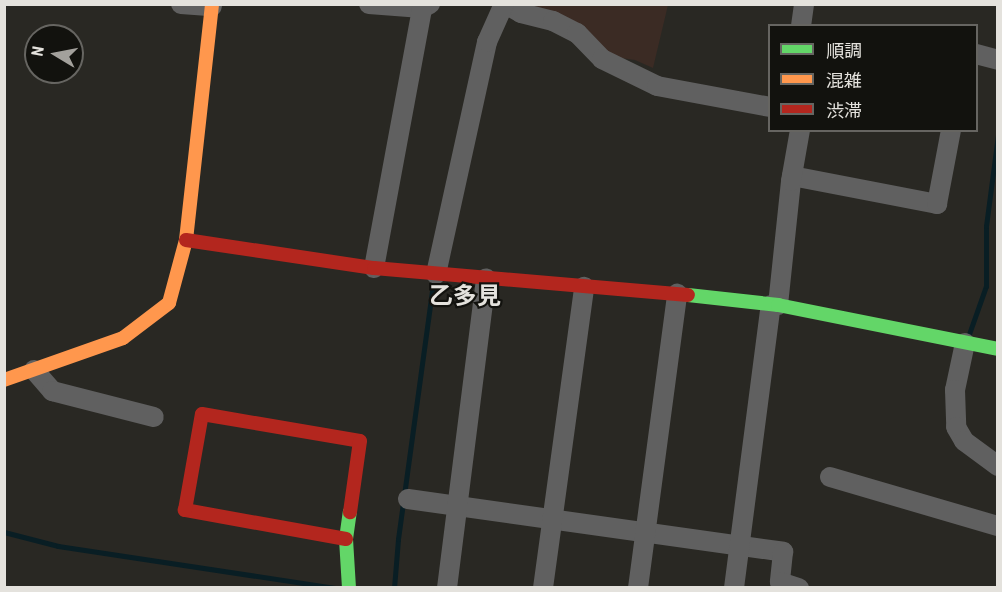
<!DOCTYPE html>
<html>
<head>
<meta charset="utf-8">
<style>
  body { margin:0 }
  #map { position:relative; width:1002px; height:592px; overflow:hidden; background:#292823; font-family:"Roboto Condensed","Noto Sans JP",sans-serif }
  div>[style] { position:absolute }
  [style*='--x'] { left:calc(var(--x)*1px); top:calc(var(--y)*1px); width:calc(var(--w)*1px); rotate:calc(var(--a)*1deg) }
  .education>* { inset:0; background:#3b2b24 }
  .stream>* { height:5px; margin:-2.5px; padding:0 2.5px; transform-origin:2.5px; border-radius:2.5px; background:#091e24 }
  .street>* { height:20px; margin:-10px; padding:0 10px; transform-origin:10px; border-radius:10px; background:#606060 }
  .fast>* { height:14px; margin:-7px; padding:0 7px; transform-origin:7px; border-radius:7px; background:#63d668 }
  .slow>* { height:14px; margin:-7px; padding:0 7px; transform-origin:7px; border-radius:7px; background:#ff974d }
  .jam>* { height:14px; margin:-7px; padding:0 7px; transform-origin:7px; border-radius:7px; background:#b3261e }
  span { translate:-50% -50%; white-space:nowrap; text-align:center; line-height:1.15; -webkit-text-stroke:4.5px #12120e; paint-order:stroke }
  .quarter-label { font-size:24px; color:#e4e2dd; font-weight:700 }
  .frame { position:absolute; inset:0; border:6px solid #e4e2dd; pointer-events:none }
  .legend { position:absolute; left:768px; top:24px; width:210px; height:108px; box-sizing:border-box; background:#12120e; border:2px solid #666561; margin:0; padding:8px 10px; list-style:none; font-size:18px; color:#e4e2dd }
  .legend li { display:flex; align-items:center; gap:12px; height:30px }
  .legend b { width:30px; border:2px solid #666561 }
  .north { position:absolute; left:24px; top:24px; width:60px; height:60px; box-sizing:border-box; background:#12120e; border:2px solid #666561; border-radius:50%; rotate:280deg; font-size:16px; font-weight:700; line-height:24px; text-align:center; color:#e4e2dd }
  .north::after { content:''; display:block; margin:auto; width:21px; height:27px; background:#a3a19c; clip-path:polygon(50% 0,100% 100%,50% 72%,0 100%) }
</style>
</head>
<body>
<div id="map">
  <div class="education">
    <i style="clip-path:polygon(525px 5px,668px 5px,653px 68px,635px 60px,614px 57px)"></i>
  </div>
  <div class="stream">
    <i style="--x:969;--y:334;--w:51;--a:-70.5"></i>
    <i style="--x:986;--y:286;--w:60;--a:-90"></i>
    <i style="--x:986;--y:226;--w:92;--a:-82.5"></i>
    <i style="--x:4;--y:532;--w:56;--a:14.5"></i>
    <i style="--x:58;--y:546;--w:280;--a:8.6"></i>
    <i style="--x:394;--y:588;--w:49;--a:-85.3"></i>
    <i style="--x:398;--y:539;--w:259;--a:-82.2"></i>
  </div>
  <div class="street">
    <i style="--x:181;--y:4;--w:31;--a:4"></i>
    <i style="--x:369;--y:4;--w:53;--a:4.3"></i>
    <i style="--x:422;--y:8;--w:9;--a:-27"></i>
    <i style="--x:505;--y:4;--w:18;--a:29"></i>
    <i style="--x:521;--y:13;--w:33;--a:14"></i>
    <i style="--x:553;--y:21;--w:27;--a:27"></i>
    <i style="--x:577;--y:33;--w:36;--a:46"></i>
    <i style="--x:602;--y:59;--w:61;--a:26.1"></i>
    <i style="--x:657;--y:86;--w:115;--a:10.5"></i>
    <i style="--x:801;--y:26;--w:22;--a:-82"></i>
    <i style="--x:976;--y:54;--w:23;--a:15"></i>
    <i style="--x:792;--y:176;--w:148;--a:10.9"></i>
    <i style="--x:937;--y:204;--w:75;--a:-79.3"></i>
    <i style="--x:374;--y:268;--w:264;--a:-79.5"></i>
    <i style="--x:436;--y:274;--w:238;--a:-77.6"></i>
    <i style="--x:487;--y:42;--w:42;--a:-65.9"></i>
    <i style="--x:778;--y:305;--w:125;--a:-84"></i>
    <i style="--x:791;--y:181;--w:52;--a:-80"></i>
    <i style="--x:965;--y:343;--w:48;--a:102"></i>
    <i style="--x:955;--y:390;--w:37;--a:88"></i>
    <i style="--x:956;--y:427;--w:16;--a:60"></i>
    <i style="--x:964;--y:441;--w:42;--a:36.3"></i>
    <i style="--x:34;--y:370;--w:28;--a:49"></i>
    <i style="--x:52;--y:391;--w:105;--a:14.3"></i>
    <i style="--x:830;--y:477;--w:175;--a:16.3"></i>
    <i style="--x:408;--y:499;--w:379;--a:8"></i>
    <i style="--x:783;--y:552;--w:30;--a:96"></i>
    <i style="--x:780;--y:582;--w:20;--a:18"></i>
    <i style="--x:447;--y:588;--w:312;--a:-82.8"></i>
    <i style="--x:543;--y:588;--w:304;--a:-82.2"></i>
    <i style="--x:638;--y:588;--w:297;--a:-82.4"></i>
    <i style="--x:734;--y:588;--w:285;--a:-82.6"></i>
  </div>
  <div class="fast">
    <i style="--x:688;--y:295;--w:91;--a:6.3"></i>
    <i style="--x:778;--y:305;--w:224;--a:11.3"></i>
    <i style="--x:349;--y:588;--w:49;--a:-93.5"></i>
    <i style="--x:346;--y:539;--w:27;--a:-82"></i>
  </div>
  <div class="slow">
    <i style="--x:4;--y:380;--w:126;--a:-19.4"></i>
    <i style="--x:123;--y:338;--w:58;--a:-37.3"></i>
    <i style="--x:169;--y:303;--w:65;--a:-74.9"></i>
    <i style="--x:186;--y:240;--w:237;--a:-83.7"></i>
  </div>
  <div class="jam">
    <i style="--x:186;--y:240;--w:190;--a:8.5"></i>
    <i style="--x:374;--y:268;--w:315;--a:4.9"></i>
    <i style="--x:346;--y:539;--w:164;--a:-169.8"></i>
    <i style="--x:185;--y:510;--w:97;--a:-80"></i>
    <i style="--x:202;--y:414;--w:160;--a:9.7"></i>
    <i style="--x:360;--y:441;--w:72;--a:98"></i>
  </div>
  <div class="quarter-label">
    <span style="left:465px;top:297px">乙多見</span>
  </div>
  <div class="frame"></div>
  <ul class="legend">
  <li><b style="height:8px;background:#63d668"></b>順調</li>
  <li><b style="height:8px;background:#ff974d"></b>混雑</li>
  <li><b style="height:8px;background:#b3261e"></b>渋滞</li>
  </ul>
  <div class="north">N</div>
</div>
</body>
</html>
